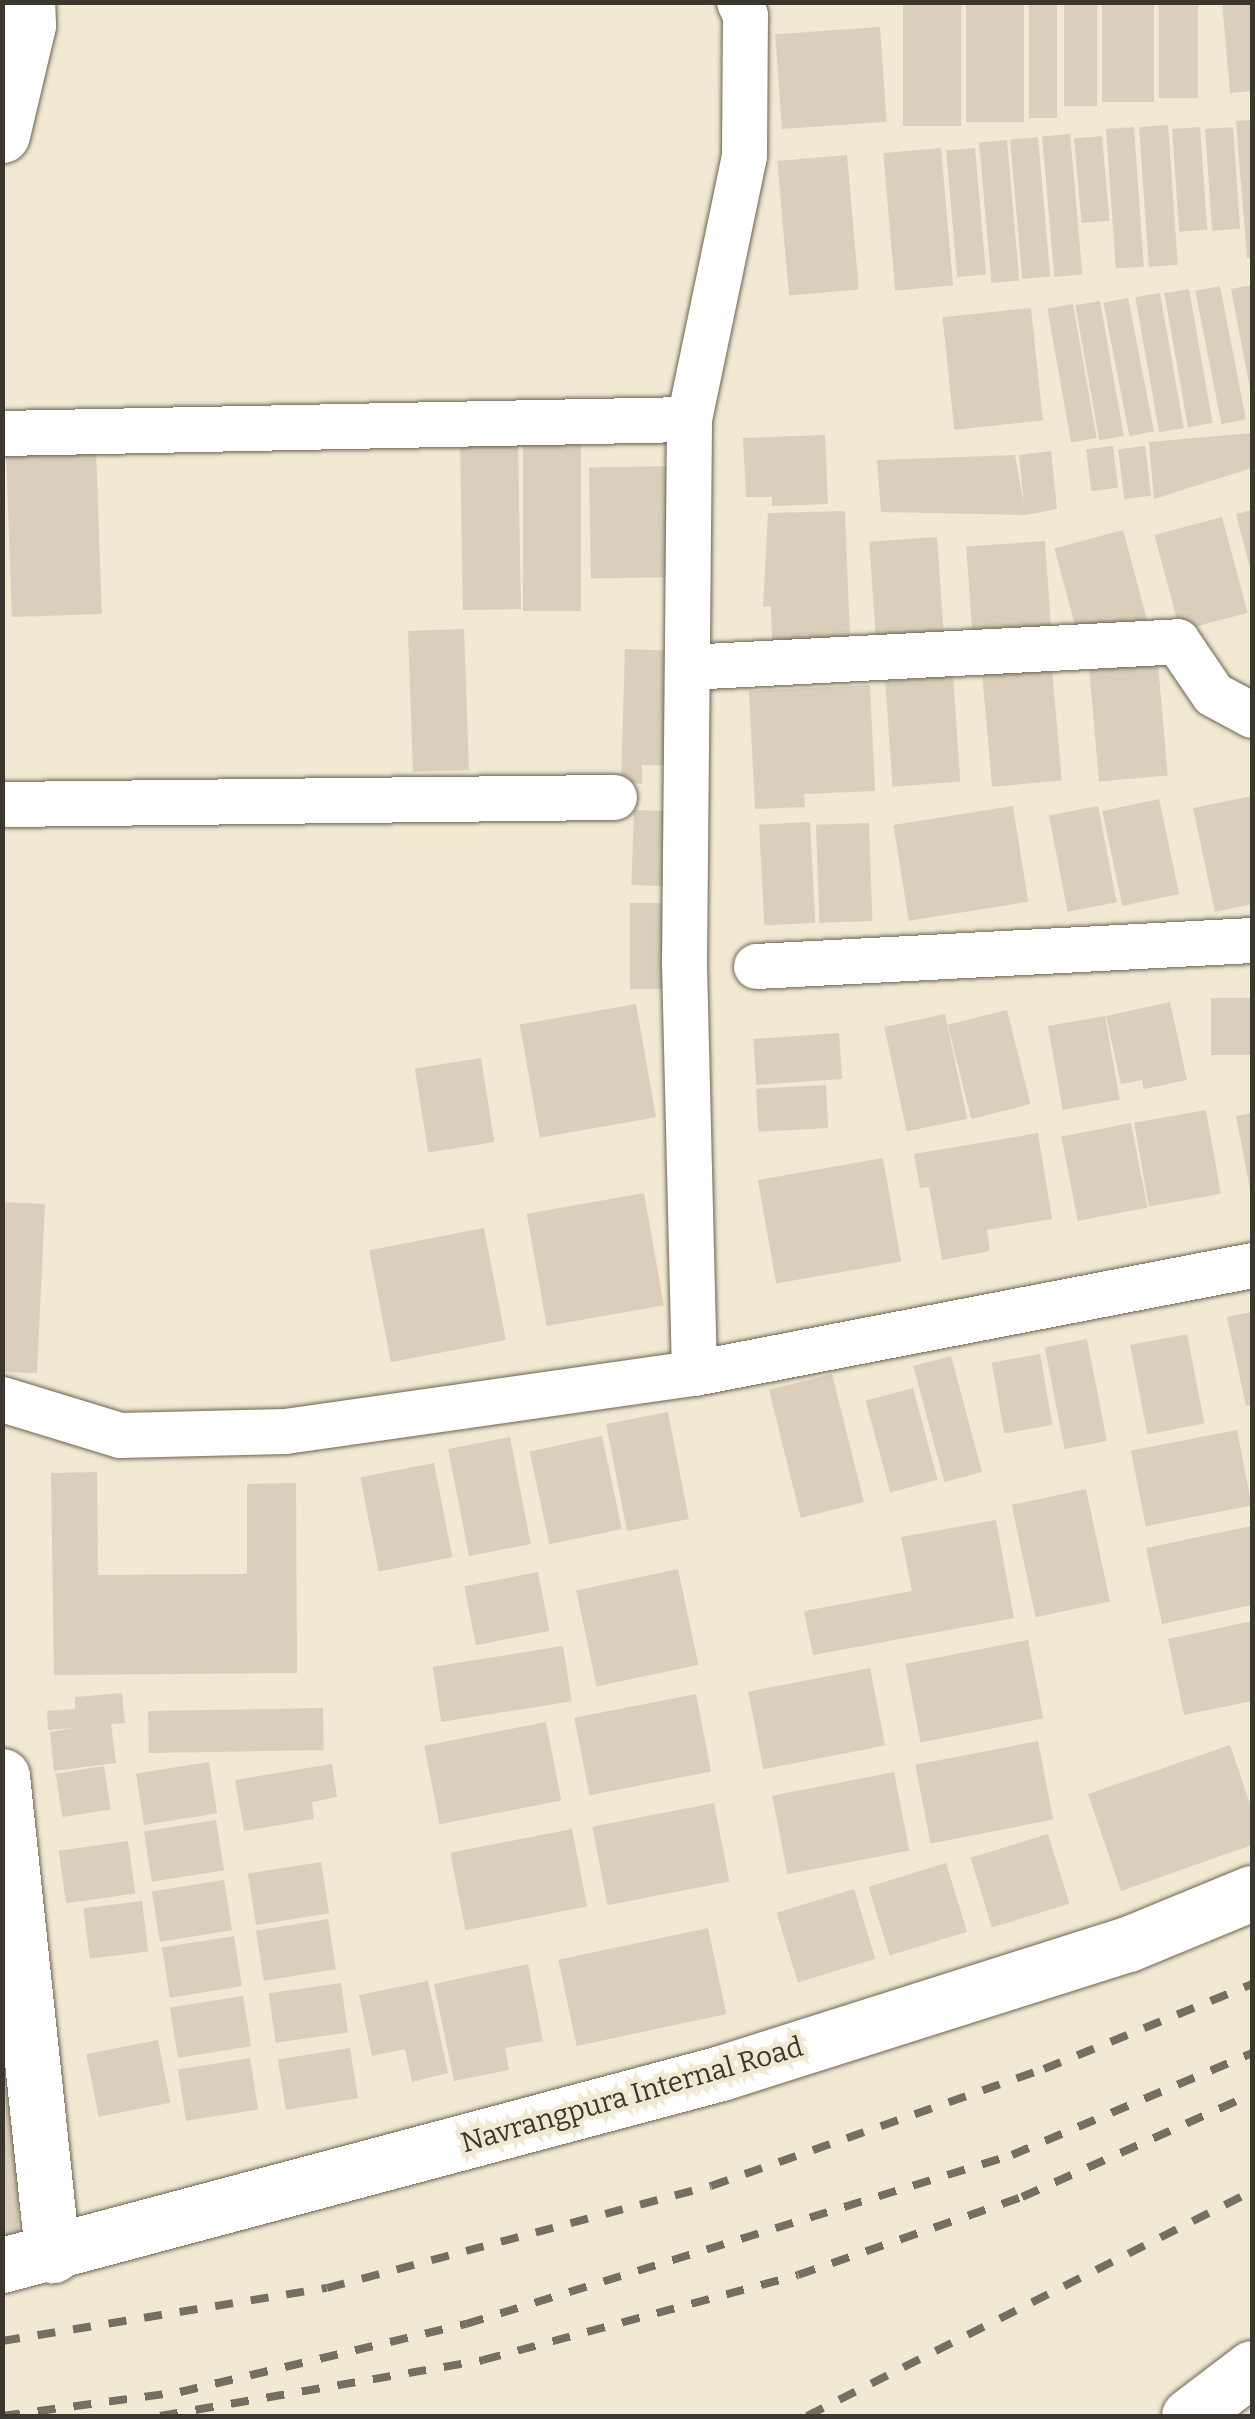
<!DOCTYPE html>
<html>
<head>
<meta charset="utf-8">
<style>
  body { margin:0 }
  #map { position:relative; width:1255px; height:2419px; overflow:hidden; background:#f2e9d3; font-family:Bitter,serif }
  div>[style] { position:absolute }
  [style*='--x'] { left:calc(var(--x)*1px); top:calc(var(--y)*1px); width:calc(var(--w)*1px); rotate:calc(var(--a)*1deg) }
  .building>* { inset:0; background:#d9cfba; transform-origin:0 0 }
  .roads { filter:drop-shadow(0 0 2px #6c6350) drop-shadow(0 0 2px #6c6350) }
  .minor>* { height:45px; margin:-22.5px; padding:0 22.5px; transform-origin:22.5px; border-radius:22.5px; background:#fff }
  .tertiary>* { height:55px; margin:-27.5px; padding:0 27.5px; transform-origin:27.5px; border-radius:27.5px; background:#fff }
  .rail>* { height:8px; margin-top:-4px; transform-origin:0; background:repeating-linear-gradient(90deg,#746f61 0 18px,transparent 0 36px) }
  span { translate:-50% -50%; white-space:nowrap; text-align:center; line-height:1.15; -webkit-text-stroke:9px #f2e9d3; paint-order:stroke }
  .street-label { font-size:28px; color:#3b372e }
  .frame { position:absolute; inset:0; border:5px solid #3b372e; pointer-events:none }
</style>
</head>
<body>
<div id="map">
  <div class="building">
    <i style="left:903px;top:2px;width:58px;height:124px"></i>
    <i style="left:966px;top:2px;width:58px;height:120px"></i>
    <i style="left:1029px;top:2px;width:28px;height:116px"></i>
    <i style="left:1064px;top:2px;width:33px;height:104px"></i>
    <i style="left:1102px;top:2px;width:52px;height:100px"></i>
    <i style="left:1159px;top:2px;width:39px;height:96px"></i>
    <i style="clip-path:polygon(1222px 2px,1251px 2px,1252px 91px,1230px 93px)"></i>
    <i style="left:880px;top:27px;width:95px;height:105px;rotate:86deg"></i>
    <i style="clip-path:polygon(1252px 120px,1252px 258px,1247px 258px,1236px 121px)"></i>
    <i style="left:1168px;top:125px;width:140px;height:29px;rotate:86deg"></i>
    <i style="left:1134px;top:127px;width:140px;height:28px;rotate:86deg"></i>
    <i style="left:1200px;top:127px;width:103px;height:28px;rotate:86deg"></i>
    <i style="left:1233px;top:127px;width:102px;height:28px;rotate:86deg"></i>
    <i style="left:1070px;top:134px;width:141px;height:28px;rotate:85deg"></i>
    <i style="left:1102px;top:136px;width:85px;height:28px;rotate:85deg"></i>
    <i style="left:1038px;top:137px;width:140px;height:28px;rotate:85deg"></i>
    <i style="left:1007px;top:140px;width:141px;height:28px;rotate:85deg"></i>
    <i style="left:941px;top:148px;width:138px;height:58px;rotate:85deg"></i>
    <i style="left:975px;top:148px;width:127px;height:29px;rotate:85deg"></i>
    <i style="left:847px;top:155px;width:135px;height:70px;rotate:85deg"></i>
    <i style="clip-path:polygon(1252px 285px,1252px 394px,1251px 394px,1231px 289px)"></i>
    <i style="left:1220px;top:286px;width:136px;height:25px;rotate:79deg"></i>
    <i style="left:1189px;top:289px;width:136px;height:25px;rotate:80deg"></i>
    <i style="left:1160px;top:293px;width:137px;height:25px;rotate:80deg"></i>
    <i style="left:1128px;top:298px;width:136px;height:25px;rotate:79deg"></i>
    <i style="left:1100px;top:301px;width:137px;height:25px;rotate:80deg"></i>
    <i style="left:1073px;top:304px;width:136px;height:26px;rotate:80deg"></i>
    <i style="left:1031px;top:308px;width:113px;height:89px;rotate:84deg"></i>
    <i style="clip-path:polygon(1252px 433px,1252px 468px,1154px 499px,1149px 442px)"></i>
    <i style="clip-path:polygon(825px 435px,828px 504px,772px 506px,772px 497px,746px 497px,743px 438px)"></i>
    <i style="left:518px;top:441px;width:168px;height:58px;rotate:89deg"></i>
    <i style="left:523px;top:443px;width:58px;height:168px"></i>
    <i style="left:1113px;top:446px;width:42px;height:27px;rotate:83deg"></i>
    <i style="left:1145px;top:446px;width:50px;height:27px;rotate:83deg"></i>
    <i style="left:96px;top:448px;width:166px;height:90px;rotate:88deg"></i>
    <i style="clip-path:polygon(1051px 451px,1057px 509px,1025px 515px,881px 512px,877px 460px,1015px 455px,1024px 505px,1019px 455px)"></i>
    <i style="left:678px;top:466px;width:111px;height:89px;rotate:89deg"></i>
    <i style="clip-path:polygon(1252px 510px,1252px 571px,1251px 572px,1236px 514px)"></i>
    <i style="clip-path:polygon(845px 511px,850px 638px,772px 641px,771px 606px,763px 607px,768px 513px)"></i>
    <i style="left:1222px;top:517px;width:99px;height:70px;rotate:75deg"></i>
    <i style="left:1123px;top:530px;width:99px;height:71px;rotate:75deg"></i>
    <i style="left:937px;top:537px;width:106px;height:68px;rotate:86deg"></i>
    <i style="left:1045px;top:541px;width:97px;height:79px;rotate:86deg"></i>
    <i style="left:464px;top:629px;width:141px;height:56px;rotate:88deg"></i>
    <i style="clip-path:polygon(625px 649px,682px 651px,680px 766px,642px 765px,642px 784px,621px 782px)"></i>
    <i style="left:1158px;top:664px;width:112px;height:69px;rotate:85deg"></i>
    <i style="left:1052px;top:669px;width:112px;height:70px;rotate:85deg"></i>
    <i style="left:953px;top:676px;width:106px;height:68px;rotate:86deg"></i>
    <i style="clip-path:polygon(870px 685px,875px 791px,804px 794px,805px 807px,755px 809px,749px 691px)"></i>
    <i style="clip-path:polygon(1252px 796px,1252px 904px,1215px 912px,1193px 808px)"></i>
    <i style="left:1159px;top:799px;width:97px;height:58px;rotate:78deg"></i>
    <i style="left:1013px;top:806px;width:97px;height:121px;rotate:81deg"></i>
    <i style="left:1098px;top:806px;width:98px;height:50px;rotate:79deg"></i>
    <i style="left:634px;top:810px;width:50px;height:75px;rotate:2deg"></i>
    <i style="left:810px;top:822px;width:101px;height:51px;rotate:87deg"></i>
    <i style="left:869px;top:823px;width:98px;height:53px;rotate:88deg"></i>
    <i style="left:630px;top:903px;width:53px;height:86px"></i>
    <i style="left:1252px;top:998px;width:57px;height:41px;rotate:90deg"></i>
    <i style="clip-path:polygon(1170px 1002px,1187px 1080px,1144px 1089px,1142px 1080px,1121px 1084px,1106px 1016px)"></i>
    <i style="left:636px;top:1004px;width:115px;height:118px;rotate:80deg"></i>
    <i style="left:1007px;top:1010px;width:97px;height:61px;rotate:76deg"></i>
    <i style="left:945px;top:1014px;width:107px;height:62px;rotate:78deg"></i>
    <i style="left:1105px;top:1016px;width:85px;height:58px;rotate:80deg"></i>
    <i style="left:839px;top:1033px;width:46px;height:86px;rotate:86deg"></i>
    <i style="left:481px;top:1058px;width:85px;height:67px;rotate:81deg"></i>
    <i style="left:826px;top:1085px;width:43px;height:70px;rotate:87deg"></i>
    <i style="left:1206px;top:1110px;width:85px;height:73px;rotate:80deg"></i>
    <i style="clip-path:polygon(1252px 1113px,1252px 1195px,1251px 1195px,1236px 1116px)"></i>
    <i style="left:1131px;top:1123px;width:86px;height:71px;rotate:79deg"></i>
    <i style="clip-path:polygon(1038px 1133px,1052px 1219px,987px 1230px,990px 1251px,942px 1260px,929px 1187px,920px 1188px,914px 1154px)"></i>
    <i style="left:883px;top:1158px;width:105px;height:127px;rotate:80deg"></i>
    <i style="left:644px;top:1193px;width:114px;height:119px;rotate:80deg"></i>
    <i style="clip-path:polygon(2px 1202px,45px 1204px,37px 1373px,2px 1372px)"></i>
    <i style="left:484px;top:1228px;width:114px;height:117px;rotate:79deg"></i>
    <i style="clip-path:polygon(1252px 1312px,1252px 1404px,1246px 1406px,1227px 1317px)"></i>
    <i style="left:1187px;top:1334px;width:91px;height:58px;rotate:79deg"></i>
    <i style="left:1087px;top:1339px;width:104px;height:43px;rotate:79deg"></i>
    <i style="left:1040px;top:1354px;width:72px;height:49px;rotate:80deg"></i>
    <i style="left:951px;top:1356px;width:120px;height:39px;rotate:75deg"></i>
    <i style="left:832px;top:1374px;width:132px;height:65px;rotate:76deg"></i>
    <i style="left:913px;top:1388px;width:95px;height:49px;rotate:75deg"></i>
    <i style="left:668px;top:1412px;width:109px;height:63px;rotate:79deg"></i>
    <i style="left:1237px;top:1430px;width:77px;height:108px;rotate:79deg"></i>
    <i style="left:602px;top:1436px;width:95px;height:74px;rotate:78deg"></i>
    <i style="left:510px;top:1437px;width:109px;height:63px;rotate:79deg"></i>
    <i style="left:434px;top:1463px;width:96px;height:75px;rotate:79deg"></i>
    <i style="clip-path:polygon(97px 1472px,98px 1575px,247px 1574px,247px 1484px,296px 1483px,297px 1673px,54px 1675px,51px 1473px)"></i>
    <i style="left:1086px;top:1489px;width:115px;height:76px;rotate:78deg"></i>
    <i style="clip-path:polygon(996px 1520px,1014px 1618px,813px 1655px,804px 1611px,912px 1591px,901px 1537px)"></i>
    <i style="clip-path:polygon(1251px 1526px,1252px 1605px,1162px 1624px,1146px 1548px)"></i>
    <i style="left:678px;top:1569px;width:98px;height:104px;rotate:78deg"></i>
    <i style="left:538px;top:1572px;width:60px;height:75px;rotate:79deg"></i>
    <i style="clip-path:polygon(1252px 1621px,1252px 1701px,1184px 1715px,1168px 1639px)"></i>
    <i style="left:1028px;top:1640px;width:80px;height:125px;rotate:79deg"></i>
    <i style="left:563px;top:1646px;width:56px;height:132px;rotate:81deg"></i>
    <i style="left:870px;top:1668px;width:79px;height:124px;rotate:79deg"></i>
    <i style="clip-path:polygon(122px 1693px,125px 1723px,111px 1724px,116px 1763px,54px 1771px,50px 1732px,74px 1728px,48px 1730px,47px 1711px,75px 1709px,75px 1697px)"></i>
    <i style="left:696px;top:1694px;width:79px;height:124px;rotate:79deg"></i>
    <i style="left:323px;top:1708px;width:42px;height:175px;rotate:89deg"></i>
    <i style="left:546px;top:1722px;width:80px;height:124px;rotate:79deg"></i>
    <i style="left:1038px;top:1741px;width:80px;height:125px;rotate:79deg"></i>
    <i style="clip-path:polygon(1230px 1745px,1252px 1810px,1252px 1845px,1121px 1891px,1088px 1794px)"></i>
    <i style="left:209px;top:1762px;width:52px;height:74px;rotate:81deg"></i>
    <i style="clip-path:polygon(332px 1764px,337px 1797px,312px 1802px,314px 1819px,244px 1831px,235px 1780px)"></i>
    <i style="left:104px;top:1766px;width:44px;height:49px;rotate:81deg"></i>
    <i style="left:894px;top:1772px;width:80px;height:124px;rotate:79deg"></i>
    <i style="left:714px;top:1803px;width:80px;height:124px;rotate:79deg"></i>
    <i style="left:216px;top:1820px;width:51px;height:73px;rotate:81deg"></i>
    <i style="left:572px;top:1829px;width:79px;height:124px;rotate:79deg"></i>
    <i style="left:1048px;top:1834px;width:73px;height:81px;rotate:73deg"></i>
    <i style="left:128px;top:1841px;width:53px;height:70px;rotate:82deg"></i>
    <i style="left:321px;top:1862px;width:52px;height:74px;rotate:81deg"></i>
    <i style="left:946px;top:1863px;width:72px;height:81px;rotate:73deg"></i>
    <i style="left:224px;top:1880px;width:51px;height:73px;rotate:81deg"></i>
    <i style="left:854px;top:1889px;width:73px;height:81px;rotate:73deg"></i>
    <i style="left:142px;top:1901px;width:51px;height:59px;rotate:83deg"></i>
    <i style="left:328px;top:1919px;width:51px;height:73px;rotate:81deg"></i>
    <i style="left:708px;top:1928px;width:88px;height:153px;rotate:78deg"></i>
    <i style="left:234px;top:1936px;width:51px;height:73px;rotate:81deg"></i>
    <i style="clip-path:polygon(528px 1964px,543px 2041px,505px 2048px,509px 2070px,454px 2081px,434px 1984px)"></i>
    <i style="clip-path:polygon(428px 1981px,448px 2073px,412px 2082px,405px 2049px,372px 2056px,359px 1995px)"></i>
    <i style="left:341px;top:1983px;width:50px;height:73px;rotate:82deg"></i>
    <i style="left:243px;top:1996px;width:51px;height:74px;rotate:81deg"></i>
    <i style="left:158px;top:2040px;width:64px;height:73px;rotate:79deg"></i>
    <i style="left:350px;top:2048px;width:51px;height:73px;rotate:81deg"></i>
    <i style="left:250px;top:2058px;width:52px;height:73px;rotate:81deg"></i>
    <i style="clip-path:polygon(15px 2076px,19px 2253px,2px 2253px,2px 2077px)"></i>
  </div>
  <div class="roads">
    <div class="minor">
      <i style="--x:2;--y:433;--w:687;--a:-1.17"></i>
      <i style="--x:687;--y:667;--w:491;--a:-3"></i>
      <i style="--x:1177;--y:641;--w:64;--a:55.8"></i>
      <i style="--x:1213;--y:694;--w:44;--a:28.3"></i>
      <i style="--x:2;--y:804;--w:612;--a:-0.66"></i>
      <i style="--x:756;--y:966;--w:497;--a:-3"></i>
      <i style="--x:694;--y:1373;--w:409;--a:-91.4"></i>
      <i style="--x:684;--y:964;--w:545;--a:-89.47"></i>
      <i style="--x:689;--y:419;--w:270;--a:-78.2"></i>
      <i style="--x:744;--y:155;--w:140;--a:-89.6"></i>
      <i style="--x:745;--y:15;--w:14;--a:-115"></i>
      <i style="--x:2;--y:1399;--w:123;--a:17"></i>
      <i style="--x:120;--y:1435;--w:165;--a:-1.4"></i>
      <i style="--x:285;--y:1431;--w:413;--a:-8.1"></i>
      <i style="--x:694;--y:1373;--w:568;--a:-10.95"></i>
    </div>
    <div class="tertiary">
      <i style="--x:2;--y:135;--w:113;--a:-76.7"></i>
      <i style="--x:28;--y:25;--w:23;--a:-92"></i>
      <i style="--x:2;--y:1776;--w:482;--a:84"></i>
      <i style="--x:2;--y:2265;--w:744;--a:-14.95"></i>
      <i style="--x:721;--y:2073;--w:427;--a:-17.6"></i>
      <i style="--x:1128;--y:1944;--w:134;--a:-22.4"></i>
      <i style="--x:1189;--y:2416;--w:79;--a:-37.3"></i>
    </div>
  </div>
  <div class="rail">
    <i style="--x:2;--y:2341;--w:329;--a:-9.3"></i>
    <i style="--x:327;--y:2288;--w:397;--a:-14.9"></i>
    <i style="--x:711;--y:2186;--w:353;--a:-19.4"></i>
    <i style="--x:1044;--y:2069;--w:225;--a:-22.2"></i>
    <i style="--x:2;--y:2416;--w:180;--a:-7.7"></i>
    <i style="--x:180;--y:2392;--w:294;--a:-13.4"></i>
    <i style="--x:466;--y:2324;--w:572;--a:-17.2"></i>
    <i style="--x:1012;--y:2155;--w:261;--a:-23"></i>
    <i style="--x:160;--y:2416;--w:328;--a:-9.8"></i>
    <i style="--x:483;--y:2360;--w:326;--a:-15.1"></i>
    <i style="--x:798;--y:2275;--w:237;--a:-19.2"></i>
    <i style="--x:1022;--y:2197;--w:252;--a:-24.1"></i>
    <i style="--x:807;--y:2416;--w:499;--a:-26.8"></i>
  </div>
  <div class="street-label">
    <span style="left:632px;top:2095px;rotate:-16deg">Navrangpura Internal Road</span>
  </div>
  <div class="frame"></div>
</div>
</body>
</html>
